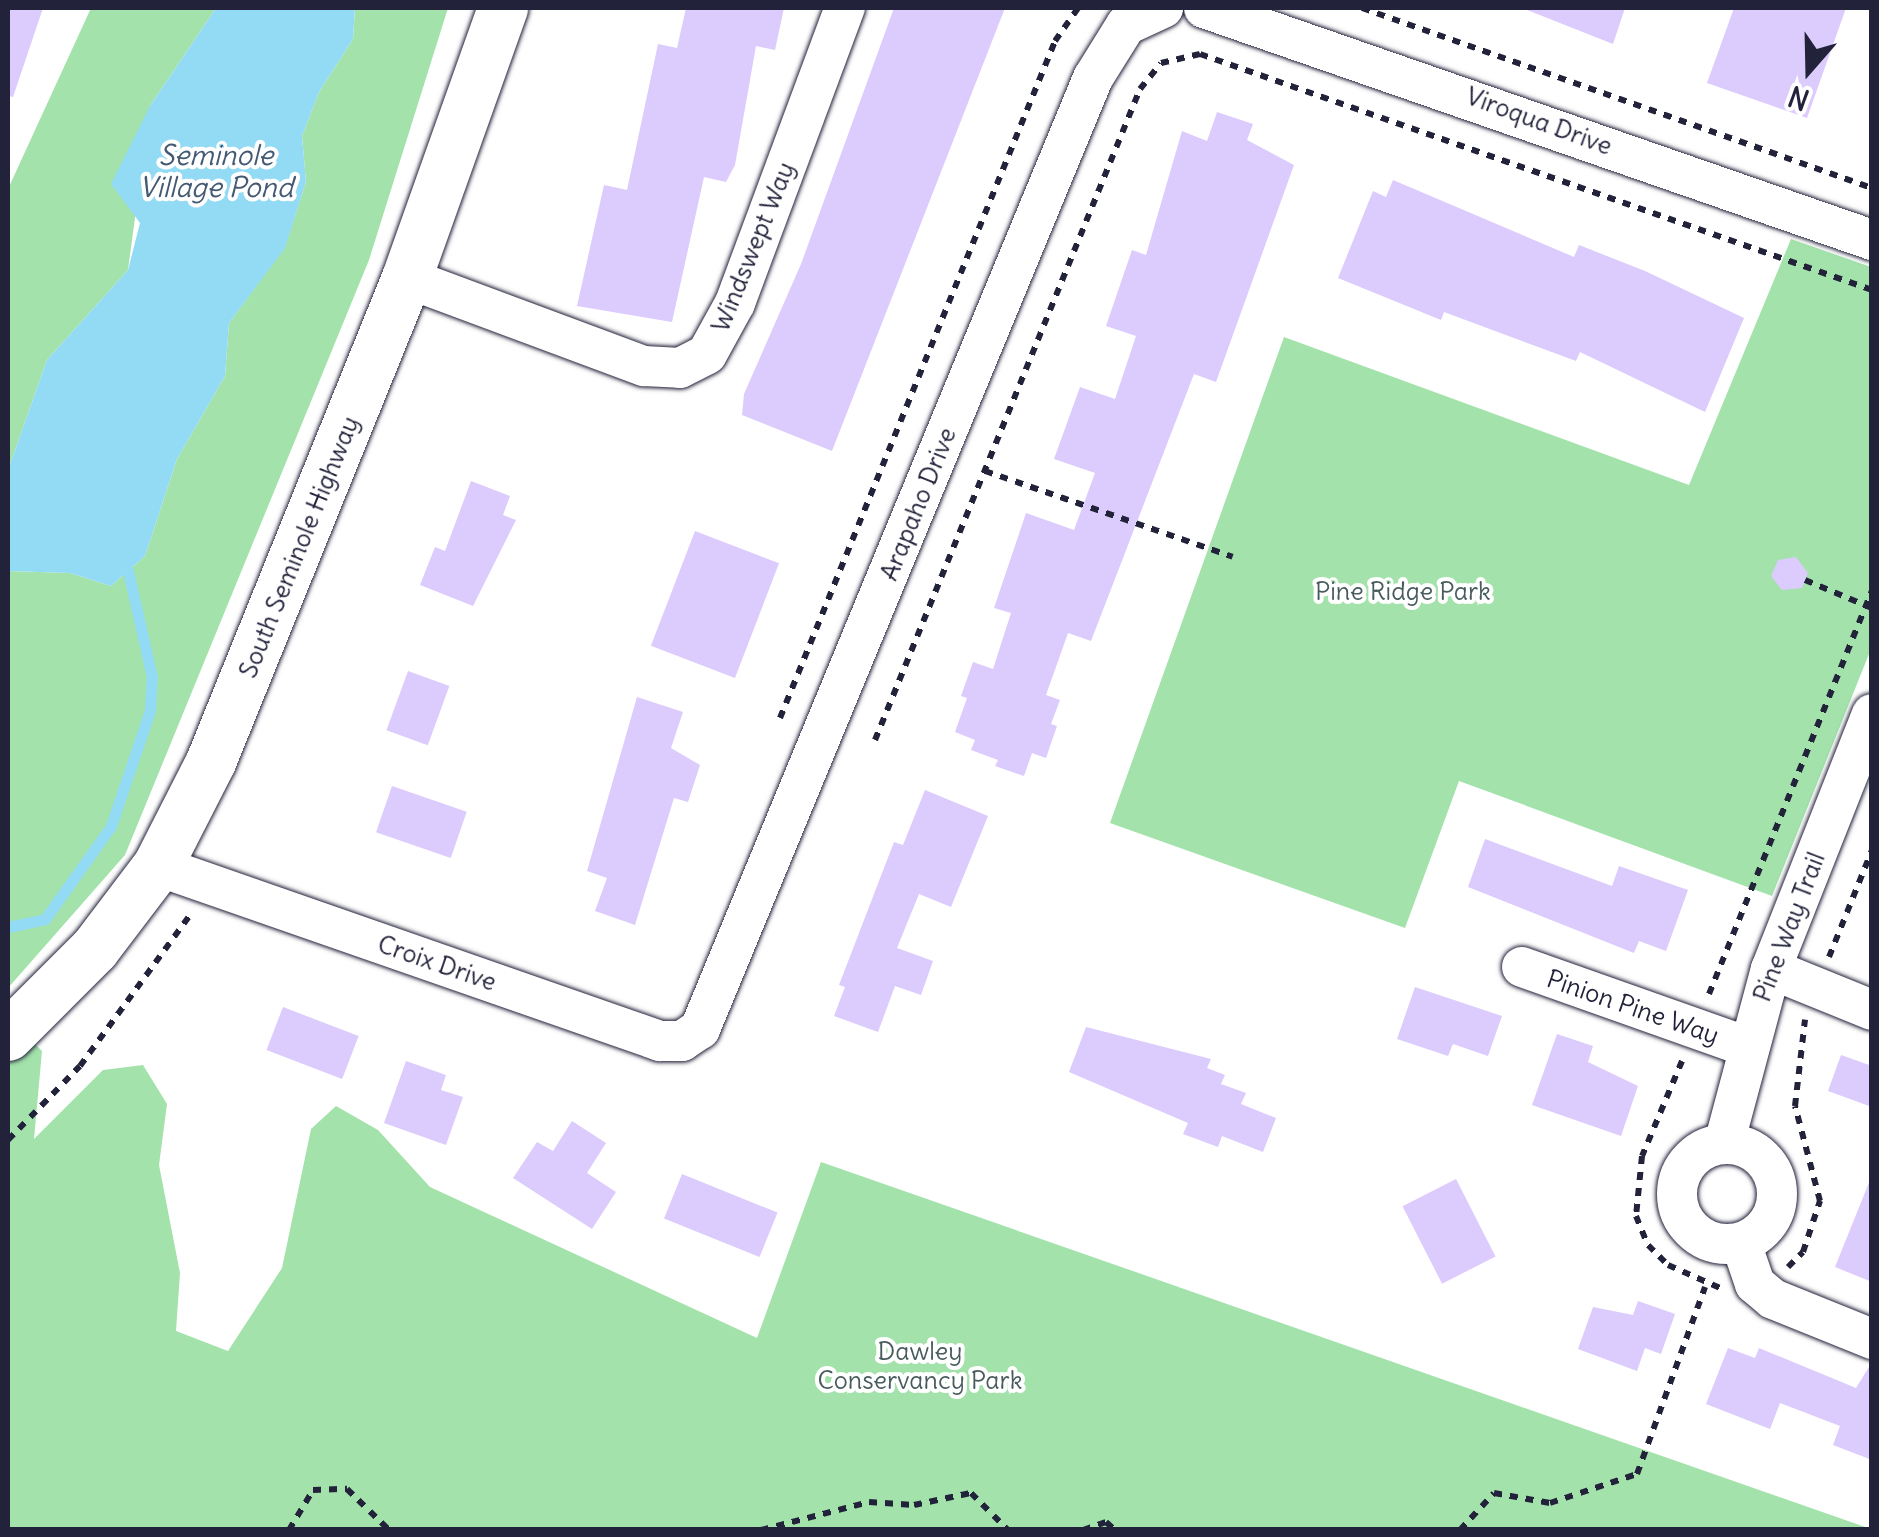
<!DOCTYPE html>
<html>
<head>
<meta charset="utf-8">
<style>
  body { margin:0 }
  #map { position:relative; width:1879px; height:1537px; overflow:hidden; background:#fff; font-family:Delius,sans-serif }
  div>[style] { position:absolute }
  [style*='--x'] { left:calc(var(--x)*1px); top:calc(var(--y)*1px); width:calc(var(--w)*1px); rotate:calc(var(--a)*1deg) }
  .green>* { inset:0; background:#a3e2ab }
  .water>* { inset:0; background:#93daf5 }
  .stream>* { height:11px; margin:-5.5px; padding:0 5.5px; transform-origin:5.5px; border-radius:5.5px; background:#93daf5 }
  .building>* { inset:0; background:#dccbfd; transform-origin:0 0 }
  .path>* { height:6px; margin-top:-3px; transform-origin:0; background:repeating-linear-gradient(90deg,#22223b 0 8px,transparent 0 16px) }
  .roads { filter:drop-shadow(0 0 2px #22223b) drop-shadow(0 0 2px #22223b) }
  .minor>* { height:40px; margin:-20px; padding:0 20px; transform-origin:20px; border-radius:20px; background:#fff }
  .minor>.ring { margin:-20px; padding:0; box-sizing:content-box; background:none; border:40px solid #fff; border-radius:50% }
  .tertiary>* { height:50px; margin:-25px; padding:0 25px; transform-origin:25px; border-radius:25px; background:#fff }
  span { translate:-50% -50%; white-space:nowrap; text-align:center; line-height:1.15; -webkit-text-stroke:8px #fff; paint-order:stroke }
  .street-label { font-size:25px; color:#22223b }
  .park-label { font-size:25px; color:#495c5d }
  .water-label { font-size:28px; color:#445973; font-style:italic }
  .frame { position:absolute; inset:0; border:10px solid #22223b; pointer-events:none }
  .north { position:absolute; left:1759px; top:20px; width:100px; height:100px; -webkit-text-stroke:8px #fff; paint-order:stroke; rotate:200deg; font-size:28px; font-weight:700; line-height:40px; text-align:center; color:#22223b }
  .north::after { content:''; display:block; margin:auto; width:35px; height:45px; background:#22223b; clip-path:polygon(50% 0,100% 100%,50% 72%,0 100%) }
</style>
</head>
<body>
<div id="map">
  <div class="green">
    <i style="clip-path:polygon(91px 8px,216px 8px,150px 106px,128px 270px,47px 360px,8px 470px,8px 189px)"></i>
    <i style="clip-path:polygon(355px 8px,448px 8px,369px 260px,125px 855px,8px 988px,8px 571px,70px 573px,111px 586px,145px 556px,177px 459px,225px 376px,229px 323px,285px 247px,306px 182px,302px 136px,319px 92px,353px 39px)"></i>
    <i style="clip-path:polygon(1791px 239px,1871px 267px,1871px 649px,1772px 896px,1459px 781px,1405px 928px,1110px 823px,1284px 337px,1689px 485px)"></i>
    <i style="clip-path:polygon(8px 1018px,42px 1051px,34px 1139px,103px 1070px,143px 1065px,167px 1104px,159px 1165px,180px 1273px,176px 1331px,228px 1351px,282px 1268px,311px 1129px,336px 1106px,378px 1130px,430px 1187px,757px 1338px,821px 1162px,1871px 1529px,8px 1529px)"></i>
  </div>
  <div class="water">
    <i style="clip-path:polygon(216px 8px,355px 8px,353px 39px,319px 92px,302px 136px,306px 182px,285px 248px,229px 323px,225px 376px,177px 459px,145px 556px,111px 586px,70px 573px,8px 571px,8px 470px,47px 360px,128px 270px,140px 223px,111px 184px,150px 106px)"></i>
  </div>
  <div class="stream">
    <i style="--x:8;--y:927;--w:38;--a:-12"></i>
    <i style="--x:45;--y:919;--w:114;--a:-54.6"></i>
    <i style="--x:111;--y:826;--w:122;--a:-71.4"></i>
    <i style="--x:150;--y:710;--w:33;--a:-87"></i>
    <i style="--x:152;--y:677;--w:109;--a:-102.8"></i>
  </div>
  <div class="building">
    <i style="clip-path:polygon(8px 8px,43px 8px,13px 97px,8px 96px)"></i>
    <i style="clip-path:polygon(686px 8px,784px 8px,775px 50px,756px 46px,735px 165px,726px 182px,704px 177px,672px 322px,577px 306px,604px 185px,627px 190px,658px 44px,677px 48px)"></i>
    <i style="clip-path:polygon(894px 8px,1005px 8px,832px 451px,742px 415px,744px 394px,801px 264px)"></i>
    <i style="clip-path:polygon(1522px 8px,1625px 8px,1613px 44px)"></i>
    <i style="clip-path:polygon(1734px 8px,1846px 8px,1807px 118px,1707px 83px)"></i>
    <i style="clip-path:polygon(1217px 112px,1253px 124px,1247px 140px,1294px 165px,1216px 382px,1194px 374px,1091px 641px,1068px 633px,1046px 695px,1060px 700px,1051px 724px,1057px 726px,1046px 758px,1032px 753px,1024px 776px,995px 766px,998px 760px,971px 750px,975px 740px,955px 732px,967px 698px,961px 696px,973px 662px,993px 669px,1011px 613px,994px 608px,1026px 513px,1074px 530px,1095px 473px,1054px 459px,1080px 387px,1115px 399px,1136px 336px,1106px 326px,1132px 250px,1146px 255px,1182px 131px,1207px 141px)"></i>
    <i style="clip-path:polygon(1393px 180px,1574px 257px,1579px 245px,1645px 271px,1744px 318px,1705px 412px,1580px 352px,1576px 361px,1444px 312px,1441px 320px,1338px 278px,1373px 191px,1386px 197px)"></i>
    <i style="clip-path:polygon(471px 481px,510px 496px,503px 515px,516px 520px,473px 606px,420px 585px,435px 547px,445px 551px)"></i>
    <i style="left:695px;top:531px;width:90px;height:123px;rotate:21deg"></i>
    <i style="clip-path:polygon(1796px 557px,1808px 573px,1802px 588px,1782px 590px,1771px 576px,1778px 560px)"></i>
    <i style="left:408px;top:671px;width:44px;height:63px;rotate:20deg"></i>
    <i style="clip-path:polygon(637px 697px,683px 712px,671px 748px,700px 765px,688px 802px,674px 798px,635px 925px,595px 911px,607px 878px,587px 871px)"></i>
    <i style="left:392px;top:786px;width:79px;height:49px;rotate:19deg"></i>
    <i style="clip-path:polygon(925px 790px,988px 816px,951px 907px,919px 894px,897px 948px,933px 961px,921px 995px,895px 986px,878px 1032px,834px 1016px,845px 987px,839px 985px,894px 842px,903px 845px)"></i>
    <i style="clip-path:polygon(1485px 839px,1612px 886px,1619px 866px,1688px 890px,1666px 951px,1639px 941px,1634px 953px,1468px 887px)"></i>
    <i style="clip-path:polygon(1415px 987px,1502px 1016px,1488px 1056px,1453px 1044px,1448px 1056px,1397px 1039px)"></i>
    <i style="left:283px;top:1007px;width:81px;height:46px;rotate:21deg"></i>
    <i style="clip-path:polygon(1086px 1027px,1211px 1059px,1207px 1068px,1225px 1075px,1221px 1084px,1246px 1093px,1241px 1104px,1276px 1118px,1263px 1152px,1222px 1136px,1218px 1147px,1183px 1134px,1188px 1123px,1069px 1072px)"></i>
    <i style="clip-path:polygon(1557px 1034px,1593px 1046px,1588px 1062px,1638px 1086px,1621px 1136px,1532px 1105px)"></i>
    <i style="clip-path:polygon(1841px 1055px,1872px 1066px,1872px 1107px,1828px 1091px)"></i>
    <i style="clip-path:polygon(406px 1061px,446px 1075px,441px 1090px,463px 1097px,446px 1145px,384px 1123px)"></i>
    <i style="clip-path:polygon(572px 1121px,606px 1143px,587px 1173px,616px 1192px,592px 1229px,513px 1178px,537px 1142px,553px 1151px)"></i>
    <i style="left:682px;top:1174px;width:103px;height:48px;rotate:22deg"></i>
    <i style="left:1456px;top:1179px;width:87px;height:60px;rotate:63deg"></i>
    <i style="clip-path:polygon(1870px 1180px,1872px 1180px,1872px 1282px,1835px 1267px)"></i>
    <i style="clip-path:polygon(1638px 1301px,1675px 1314px,1661px 1354px,1645px 1348px,1637px 1371px,1578px 1349px,1593px 1307px,1633px 1315px)"></i>
    <i style="clip-path:polygon(1728px 1348px,1755px 1358px,1759px 1348px,1856px 1388px,1872px 1362px,1872px 1460px,1833px 1445px,1840px 1426px,1780px 1403px,1770px 1429px,1706px 1404px)"></i>
  </div>
  <div class="path">
    <i style="--x:1362;--y:8;--w:541;--a:19.44"></i>
    <i style="--x:985;--y:471;--w:262;--a:19.1"></i>
    <i style="--x:1805;--y:580;--w:73;--a:22.7"></i>
    <i style="--x:780;--y:718;--w:731;--a:-67.89"></i>
    <i style="--x:1055;--y:41;--w:40;--a:-55.1"></i>
    <i style="--x:875;--y:740;--w:703;--a:-67.85"></i>
    <i style="--x:1140;--y:89;--w:33;--a:-51"></i>
    <i style="--x:1161;--y:63;--w:40;--a:-13"></i>
    <i style="--x:1200;--y:54;--w:712;--a:19.35"></i>
    <i style="--x:1829;--y:957;--w:115;--a:-68.1"></i>
    <i style="--x:1709;--y:994;--w:435;--a:-68"></i>
    <i style="--x:1682;--y:1061;--w:103;--a:112.8"></i>
    <i style="--x:1642;--y:1156;--w:60;--a:95.7"></i>
    <i style="--x:1636;--y:1216;--w:31;--a:68"></i>
    <i style="--x:1648;--y:1245;--w:28;--a:45"></i>
    <i style="--x:1668;--y:1265;--w:57;--a:23.9"></i>
    <i style="--x:8;--y:1140;--w:103;--a:-45.8"></i>
    <i style="--x:80;--y:1066;--w:188;--a:-53.9"></i>
    <i style="--x:1788;--y:1267;--w:21;--a:-45"></i>
    <i style="--x:1803;--y:1252;--w:54;--a:-71.6"></i>
    <i style="--x:1820;--y:1201;--w:98;--a:-104.7"></i>
    <i style="--x:1795;--y:1106;--w:87;--a:-83.4"></i>
    <i style="--x:289;--y:1530;--w:47;--a:-59"></i>
    <i style="--x:313;--y:1490;--w:34;--a:-2"></i>
    <i style="--x:347;--y:1489;--w:59;--a:44.3"></i>
    <i style="--x:761;--y:1530;--w:112;--a:-14.5"></i>
    <i style="--x:869;--y:1502;--w:45;--a:3.8"></i>
    <i style="--x:914;--y:1505;--w:58;--a:-11.9"></i>
    <i style="--x:971;--y:1493;--w:52;--a:45"></i>
    <i style="--x:1083;--y:1530;--w:24;--a:-19"></i>
    <i style="--x:1106;--y:1522;--w:12;--a:42"></i>
    <i style="--x:1460;--y:1530;--w:50;--a:-47.4"></i>
    <i style="--x:1494;--y:1493;--w:57;--a:10.1"></i>
    <i style="--x:1550;--y:1503;--w:92;--a:-18.4"></i>
    <i style="--x:1637;--y:1474;--w:199;--a:-70"></i>
  </div>
  <div class="roads">
    <div class="minor">
      <i style="--x:1204;--y:8;--w:707;--a:19.15"></i>
      <i style="--x:407;--y:278;--w:253;--a:20.4"></i>
      <i style="--x:644;--y:366;--w:36;--a:3"></i>
      <i style="--x:680;--y:368;--w:30;--a:-27"></i>
      <i style="--x:707;--y:354;--w:58;--a:-61.2"></i>
      <i style="--x:735;--y:303;--w:315;--a:-69.6"></i>
      <i style="--x:158;--y:866;--w:532;--a:19.22"></i>
      <i style="--x:660;--y:1041;--w:22;--a:0"></i>
      <i style="--x:682;--y:1041;--w:22;--a:-34"></i>
      <i style="--x:700;--y:1029;--w:1029;--a:-67.55"></i>
      <i style="--x:1093;--y:78;--w:62;--a:-58.1"></i>
      <i style="--x:1126;--y:25;--w:41;--a:-24.7"></i>
      <i style="--x:1522;--y:967;--w:237;--a:19.5"></i>
      <i style="--x:1771;--y:969;--w:109;--a:22.1"></i>
      <i style="--x:1724;--y:1144;--w:181;--a:-75"></i>
      <i style="--x:1771;--y:969;--w:274;--a:-68.4"></i>
      <i class="ring" style="left:1677px;top:1144px;width:60px;height:60px"></i>
      <i style="--x:1741;--y:1243;--w:43;--a:71.1"></i>
      <i style="--x:1755;--y:1284;--w:23;--a:40"></i>
      <i style="--x:1773;--y:1299;--w:107;--a:22"></i>
    </div>
    <div class="tertiary">
      <i style="--x:8;--y:1036;--w:123;--a:-45"></i>
      <i style="--x:95;--y:949;--w:104;--a:-52.8"></i>
      <i style="--x:158;--y:866;--w:117;--a:-63"></i>
      <i style="--x:211;--y:762;--w:522;--a:-67.95"></i>
      <i style="--x:407;--y:278;--w:287;--a:-70.4"></i>
    </div>
  </div>
  <div class="street-label">
    <span style="left:1539px;top:121px;rotate:20deg">Viroqua Drive</span>
    <span style="left:753px;top:247px;rotate:-68deg">Windswept Way</span>
    <span style="left:918px;top:504px;rotate:-68deg">Arapaho Drive</span>
    <span style="left:299px;top:547px;rotate:-68deg">South Seminole Highway</span>
    <span style="left:1789px;top:927px;rotate:-69deg">Pine Way Trail</span>
    <span style="left:437px;top:963px;rotate:19deg">Croix Drive</span>
    <span style="left:1633px;top:1007px;rotate:19deg">Pinion Pine Way</span>
  </div>
  <div class="park-label">
    <span style="left:1403px;top:591px">Pine Ridge Park</span>
    <span style="left:920px;top:1366px">Dawley<br>Conservancy Park</span>
  </div>
  <div class="water-label">
    <span style="left:216px;top:171px">Seminole<br>Village Pond</span>
  </div>
  <div class="frame"></div>
  <div class="north">N</div>
</div>
</body>
</html>
